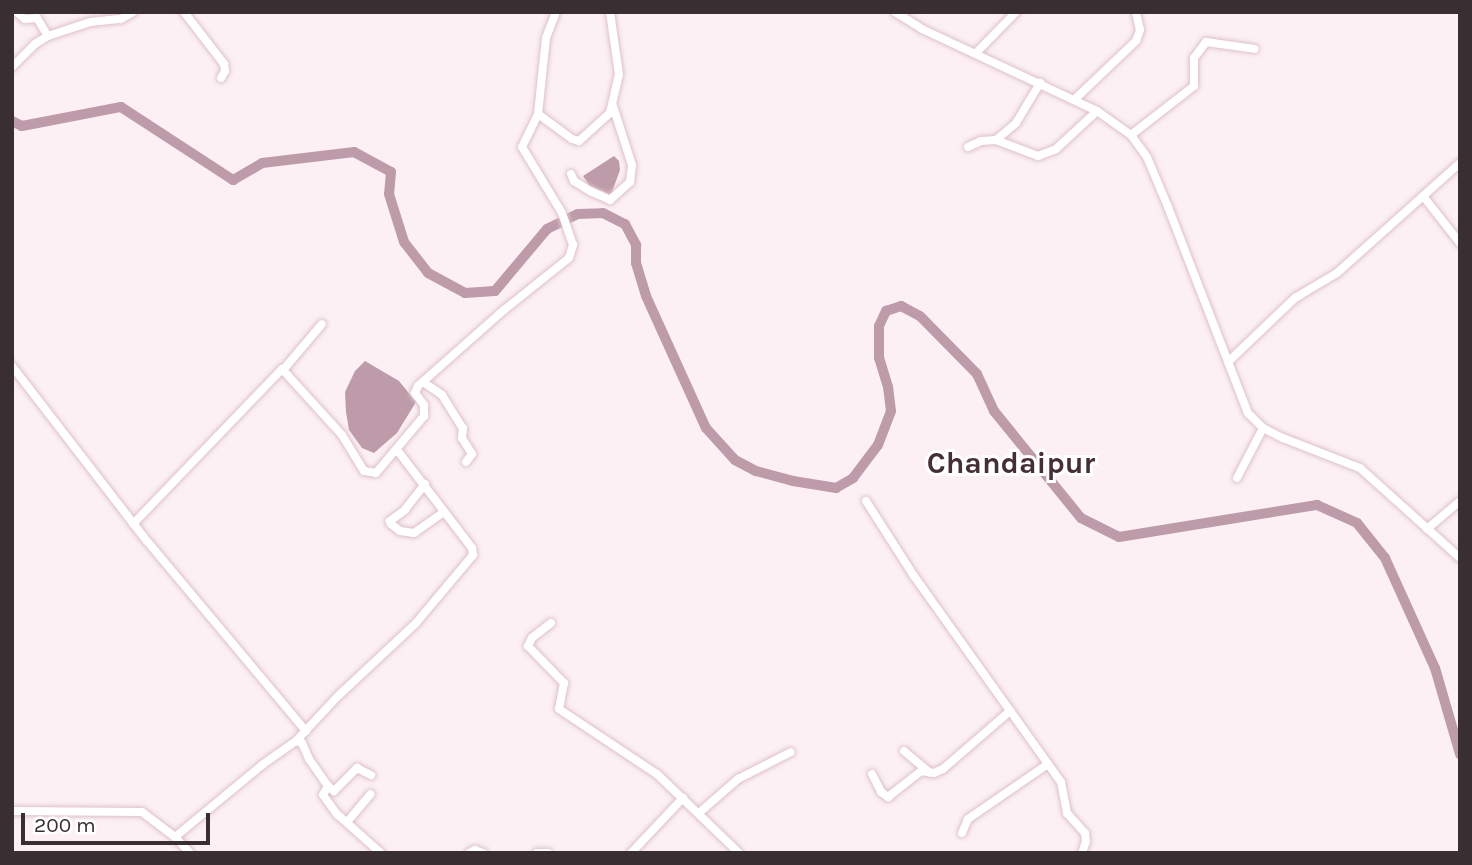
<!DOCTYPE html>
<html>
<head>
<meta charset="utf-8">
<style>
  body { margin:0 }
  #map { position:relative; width:1472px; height:865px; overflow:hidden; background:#fcf0f4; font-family:Karla,sans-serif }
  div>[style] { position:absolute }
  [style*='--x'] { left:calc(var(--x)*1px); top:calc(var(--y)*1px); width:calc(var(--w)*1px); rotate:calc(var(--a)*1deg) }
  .water>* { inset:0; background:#be9ba8 }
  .river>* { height:10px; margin:-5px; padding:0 5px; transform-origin:5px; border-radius:5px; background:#be9ba8 }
  .roads { filter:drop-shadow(0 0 2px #dec1cc) drop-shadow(0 0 2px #dec1cc) }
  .minor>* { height:8px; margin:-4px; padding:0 4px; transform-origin:4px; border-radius:4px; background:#fff }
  span { translate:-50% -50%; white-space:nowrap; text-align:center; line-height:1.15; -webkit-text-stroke:6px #fff; paint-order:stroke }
  .quarter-label { font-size:30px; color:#452f37; font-weight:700 }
  .frame { position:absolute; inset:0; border:14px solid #392e32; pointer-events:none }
  .scale { position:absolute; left:21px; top:813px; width:189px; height:32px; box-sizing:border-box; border:4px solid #392e32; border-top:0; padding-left:9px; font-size:21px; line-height:24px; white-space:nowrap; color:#392e32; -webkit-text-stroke:5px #fff; paint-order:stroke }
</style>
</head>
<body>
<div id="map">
  <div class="water">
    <i style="clip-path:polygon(614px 156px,619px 161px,620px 170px,612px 192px,609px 194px,589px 185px,583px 176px)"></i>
    <i style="clip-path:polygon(365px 361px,399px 381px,416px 402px,397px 433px,374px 453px,362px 448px,349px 430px,346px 412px,345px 392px,355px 371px)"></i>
  </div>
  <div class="river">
    <i style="--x:12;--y:121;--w:11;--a:27"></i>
    <i style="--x:22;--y:126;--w:101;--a:-10.9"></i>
    <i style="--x:121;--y:107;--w:134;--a:33.1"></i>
    <i style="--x:233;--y:180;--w:34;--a:-30"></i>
    <i style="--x:262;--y:163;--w:93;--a:-6.8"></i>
    <i style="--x:354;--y:152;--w:42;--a:28.4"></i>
    <i style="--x:391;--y:172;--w:22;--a:95"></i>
    <i style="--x:389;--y:194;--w:50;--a:72.6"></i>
    <i style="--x:404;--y:242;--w:39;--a:52"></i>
    <i style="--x:428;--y:273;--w:42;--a:28.4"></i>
    <i style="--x:465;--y:293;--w:30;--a:-4"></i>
    <i style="--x:495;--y:291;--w:81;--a:-50"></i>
    <i style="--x:547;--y:229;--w:34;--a:-26"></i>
    <i style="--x:578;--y:214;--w:25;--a:-2"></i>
    <i style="--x:603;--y:213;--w:25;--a:27"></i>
    <i style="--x:625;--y:224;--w:24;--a:62"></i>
    <i style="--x:636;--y:245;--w:18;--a:90"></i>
    <i style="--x:636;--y:263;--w:34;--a:73"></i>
    <i style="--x:646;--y:296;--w:145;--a:65.6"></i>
    <i style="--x:706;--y:428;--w:43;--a:47.8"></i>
    <i style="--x:735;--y:460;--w:24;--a:28"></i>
    <i style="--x:756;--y:471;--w:38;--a:15"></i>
    <i style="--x:793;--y:481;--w:44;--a:9.2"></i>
    <i style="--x:836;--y:488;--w:20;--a:-30"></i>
    <i style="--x:853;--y:478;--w:41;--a:-52.9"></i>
    <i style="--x:878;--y:445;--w:36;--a:-69"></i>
    <i style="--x:891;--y:411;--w:24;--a:-97"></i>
    <i style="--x:888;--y:387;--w:30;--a:-107"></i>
    <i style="--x:879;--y:358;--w:32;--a:-90"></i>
    <i style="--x:879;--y:326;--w:17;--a:-65"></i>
    <i style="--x:886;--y:311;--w:16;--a:-18"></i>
    <i style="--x:901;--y:306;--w:21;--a:28"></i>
    <i style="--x:920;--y:316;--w:81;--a:45.5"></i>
    <i style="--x:977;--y:374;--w:41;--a:65.3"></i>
    <i style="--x:994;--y:411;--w:138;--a:50.9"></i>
    <i style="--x:1081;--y:518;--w:42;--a:26.6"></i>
    <i style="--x:1119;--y:537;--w:201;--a:-9.2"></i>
    <i style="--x:1317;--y:505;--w:44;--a:24.2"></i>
    <i style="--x:1357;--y:523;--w:45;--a:51.3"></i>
    <i style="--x:1385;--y:558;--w:121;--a:65.6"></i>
    <i style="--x:1435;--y:668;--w:90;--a:73.8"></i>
  </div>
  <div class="roads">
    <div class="minor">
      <i style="--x:184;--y:12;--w:66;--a:52.4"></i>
      <i style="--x:224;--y:64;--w:7;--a:82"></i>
      <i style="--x:225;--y:71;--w:8;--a:120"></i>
      <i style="--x:895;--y:12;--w:32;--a:32"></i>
      <i style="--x:922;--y:29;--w:193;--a:25.1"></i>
      <i style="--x:1097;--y:111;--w:42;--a:35.2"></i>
      <i style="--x:1131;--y:135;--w:27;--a:54"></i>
      <i style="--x:1147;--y:157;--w:54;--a:67.2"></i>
      <i style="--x:1168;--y:207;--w:221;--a:68.8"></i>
      <i style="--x:1248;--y:413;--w:21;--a:45"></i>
      <i style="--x:1263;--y:428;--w:22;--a:27"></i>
      <i style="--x:1283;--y:438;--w:83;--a:21.3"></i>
      <i style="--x:1360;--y:468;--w:135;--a:42"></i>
      <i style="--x:18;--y:13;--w:9;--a:41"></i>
      <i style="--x:25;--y:19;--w:12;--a:-5"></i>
      <i style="--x:37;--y:18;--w:21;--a:59"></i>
      <i style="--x:976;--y:53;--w:57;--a:-45.7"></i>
      <i style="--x:12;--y:67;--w:33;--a:-45"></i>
      <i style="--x:35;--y:44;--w:15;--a:-32"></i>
      <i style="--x:48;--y:36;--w:44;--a:-18.4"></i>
      <i style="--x:90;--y:22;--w:31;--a:-6"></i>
      <i style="--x:121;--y:19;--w:14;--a:-30"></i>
      <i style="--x:1074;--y:100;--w:86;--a:-43.6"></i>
      <i style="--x:1136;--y:41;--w:12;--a:-70"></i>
      <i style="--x:1140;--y:30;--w:18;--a:-103"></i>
      <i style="--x:538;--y:114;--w:42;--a:36.3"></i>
      <i style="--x:572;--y:139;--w:7;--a:16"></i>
      <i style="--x:579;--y:141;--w:42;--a:-42.1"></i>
      <i style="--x:610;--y:113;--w:39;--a:-77"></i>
      <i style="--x:619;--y:75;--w:64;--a:-98.1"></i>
      <i style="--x:1131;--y:135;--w:80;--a:-37.9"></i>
      <i style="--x:1194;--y:86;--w:28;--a:-90"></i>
      <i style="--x:1194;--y:58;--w:20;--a:-53"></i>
      <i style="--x:1206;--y:42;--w:49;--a:8.1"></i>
      <i style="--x:996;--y:140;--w:26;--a:-40"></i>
      <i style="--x:1016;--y:123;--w:47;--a:-59"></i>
      <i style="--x:968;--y:147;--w:14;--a:-25"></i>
      <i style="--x:981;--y:141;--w:15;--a:-4"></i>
      <i style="--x:996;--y:140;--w:45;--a:20.9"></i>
      <i style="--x:1038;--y:156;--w:19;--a:-21"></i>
      <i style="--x:1056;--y:149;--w:56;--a:-42.8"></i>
      <i style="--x:571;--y:174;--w:8;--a:67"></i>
      <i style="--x:574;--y:181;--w:19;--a:32"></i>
      <i style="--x:590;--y:191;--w:22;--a:24"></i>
      <i style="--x:610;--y:200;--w:27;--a:-42"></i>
      <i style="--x:630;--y:182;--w:17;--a:-83"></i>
      <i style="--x:632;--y:165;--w:62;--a:-107.9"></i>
      <i style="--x:1423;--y:196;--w:60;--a:51.8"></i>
      <i style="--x:1228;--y:362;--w:93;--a:-43.7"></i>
      <i style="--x:1295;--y:298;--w:49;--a:-30.8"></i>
      <i style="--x:1337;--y:273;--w:165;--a:-41.8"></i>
      <i style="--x:12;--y:366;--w:221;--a:52.4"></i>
      <i style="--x:147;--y:541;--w:248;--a:50.1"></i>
      <i style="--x:283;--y:370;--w:60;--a:-49.7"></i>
      <i style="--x:423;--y:382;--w:23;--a:34"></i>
      <i style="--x:442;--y:395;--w:39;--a:58"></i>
      <i style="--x:463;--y:428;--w:10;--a:96"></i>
      <i style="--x:462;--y:438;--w:19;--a:58"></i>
      <i style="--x:472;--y:454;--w:10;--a:127"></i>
      <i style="--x:1237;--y:478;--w:56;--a:-62.5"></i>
      <i style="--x:425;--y:484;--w:33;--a:128"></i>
      <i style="--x:405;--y:510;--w:19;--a:144"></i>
      <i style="--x:390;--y:521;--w:3;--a:72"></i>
      <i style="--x:391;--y:524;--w:11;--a:38"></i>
      <i style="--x:400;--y:531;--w:14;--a:8"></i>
      <i style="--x:414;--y:533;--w:37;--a:-35"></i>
      <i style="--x:866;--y:501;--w:89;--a:57.4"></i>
      <i style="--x:914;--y:576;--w:253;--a:54.5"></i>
      <i style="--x:1061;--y:782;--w:32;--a:79"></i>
      <i style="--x:1067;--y:813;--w:27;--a:48"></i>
      <i style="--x:1085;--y:833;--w:8;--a:83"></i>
      <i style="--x:1086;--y:841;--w:13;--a:108"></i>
      <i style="--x:133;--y:524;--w:215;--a:-46.1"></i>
      <i style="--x:282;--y:369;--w:89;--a:47.7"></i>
      <i style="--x:342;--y:435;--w:42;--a:58.6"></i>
      <i style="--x:364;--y:471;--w:12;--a:9"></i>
      <i style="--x:376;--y:473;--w:75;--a:-49.9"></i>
      <i style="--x:424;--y:416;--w:11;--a:-90"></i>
      <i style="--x:424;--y:405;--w:15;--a:-127"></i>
      <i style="--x:415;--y:393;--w:8;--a:-67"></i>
      <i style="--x:418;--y:386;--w:115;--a:-41.5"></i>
      <i style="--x:504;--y:310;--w:83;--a:-38.7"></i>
      <i style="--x:569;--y:258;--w:14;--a:-73"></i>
      <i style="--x:573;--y:245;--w:34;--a:-109"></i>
      <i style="--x:562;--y:213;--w:77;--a:-121.2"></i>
      <i style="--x:522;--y:147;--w:37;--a:-64"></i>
      <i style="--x:538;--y:114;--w:76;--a:-84"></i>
      <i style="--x:546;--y:38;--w:28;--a:-69"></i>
      <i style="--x:1427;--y:529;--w:43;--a:-40.3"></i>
      <i style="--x:551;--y:623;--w:24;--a:142"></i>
      <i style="--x:532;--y:638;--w:9;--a:117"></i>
      <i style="--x:528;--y:646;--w:52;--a:45.8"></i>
      <i style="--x:564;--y:683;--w:26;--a:101"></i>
      <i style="--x:559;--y:709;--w:118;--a:33.6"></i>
      <i style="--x:657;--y:774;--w:114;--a:43.9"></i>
      <i style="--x:296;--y:741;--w:6;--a:18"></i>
      <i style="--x:302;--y:743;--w:17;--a:66"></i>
      <i style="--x:309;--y:759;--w:33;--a:55"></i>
      <i style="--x:328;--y:786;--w:10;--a:119"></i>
      <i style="--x:323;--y:795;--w:24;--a:54"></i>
      <i style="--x:337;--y:814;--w:59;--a:41.6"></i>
      <i style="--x:904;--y:751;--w:33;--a:40"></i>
      <i style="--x:872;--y:774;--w:20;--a:63"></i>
      <i style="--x:881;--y:792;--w:9;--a:36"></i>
      <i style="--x:888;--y:797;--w:42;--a:-38.2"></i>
      <i style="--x:921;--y:771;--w:13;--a:9"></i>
      <i style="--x:934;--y:773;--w:10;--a:-24"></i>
      <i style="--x:943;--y:769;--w:89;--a:-40.9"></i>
      <i style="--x:328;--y:786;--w:8;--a:40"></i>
      <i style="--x:334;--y:791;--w:33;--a:-45"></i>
      <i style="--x:357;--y:768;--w:16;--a:27"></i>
      <i style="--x:12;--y:811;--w:130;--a:0.4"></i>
      <i style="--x:142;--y:812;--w:41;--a:37.1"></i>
      <i style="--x:175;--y:837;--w:22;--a:47"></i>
      <i style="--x:699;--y:813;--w:52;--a:-41.1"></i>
      <i style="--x:738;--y:779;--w:59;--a:-27"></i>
      <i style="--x:348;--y:821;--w:35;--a:-50"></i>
      <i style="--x:962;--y:833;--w:15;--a:-67"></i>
      <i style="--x:968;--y:819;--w:97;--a:-34.5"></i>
      <i style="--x:175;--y:837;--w:113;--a:-39.6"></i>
      <i style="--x:262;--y:765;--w:42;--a:-35.2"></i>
      <i style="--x:296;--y:741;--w:60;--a:-47"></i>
      <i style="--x:337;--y:697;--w:108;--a:-43.1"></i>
      <i style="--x:416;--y:623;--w:89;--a:-50"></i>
      <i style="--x:473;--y:555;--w:7;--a:-98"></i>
      <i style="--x:472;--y:548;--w:123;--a:-127.4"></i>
      <i style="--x:469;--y:853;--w:7;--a:-27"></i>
      <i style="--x:475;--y:850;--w:9;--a:21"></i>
      <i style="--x:537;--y:853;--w:11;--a:0"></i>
      <i style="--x:631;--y:853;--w:76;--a:-46.6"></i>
    </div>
  </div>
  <div class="quarter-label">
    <span style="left:1011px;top:463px">Chandaipur</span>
  </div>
  <div class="frame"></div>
  <div class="scale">200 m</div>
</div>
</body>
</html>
